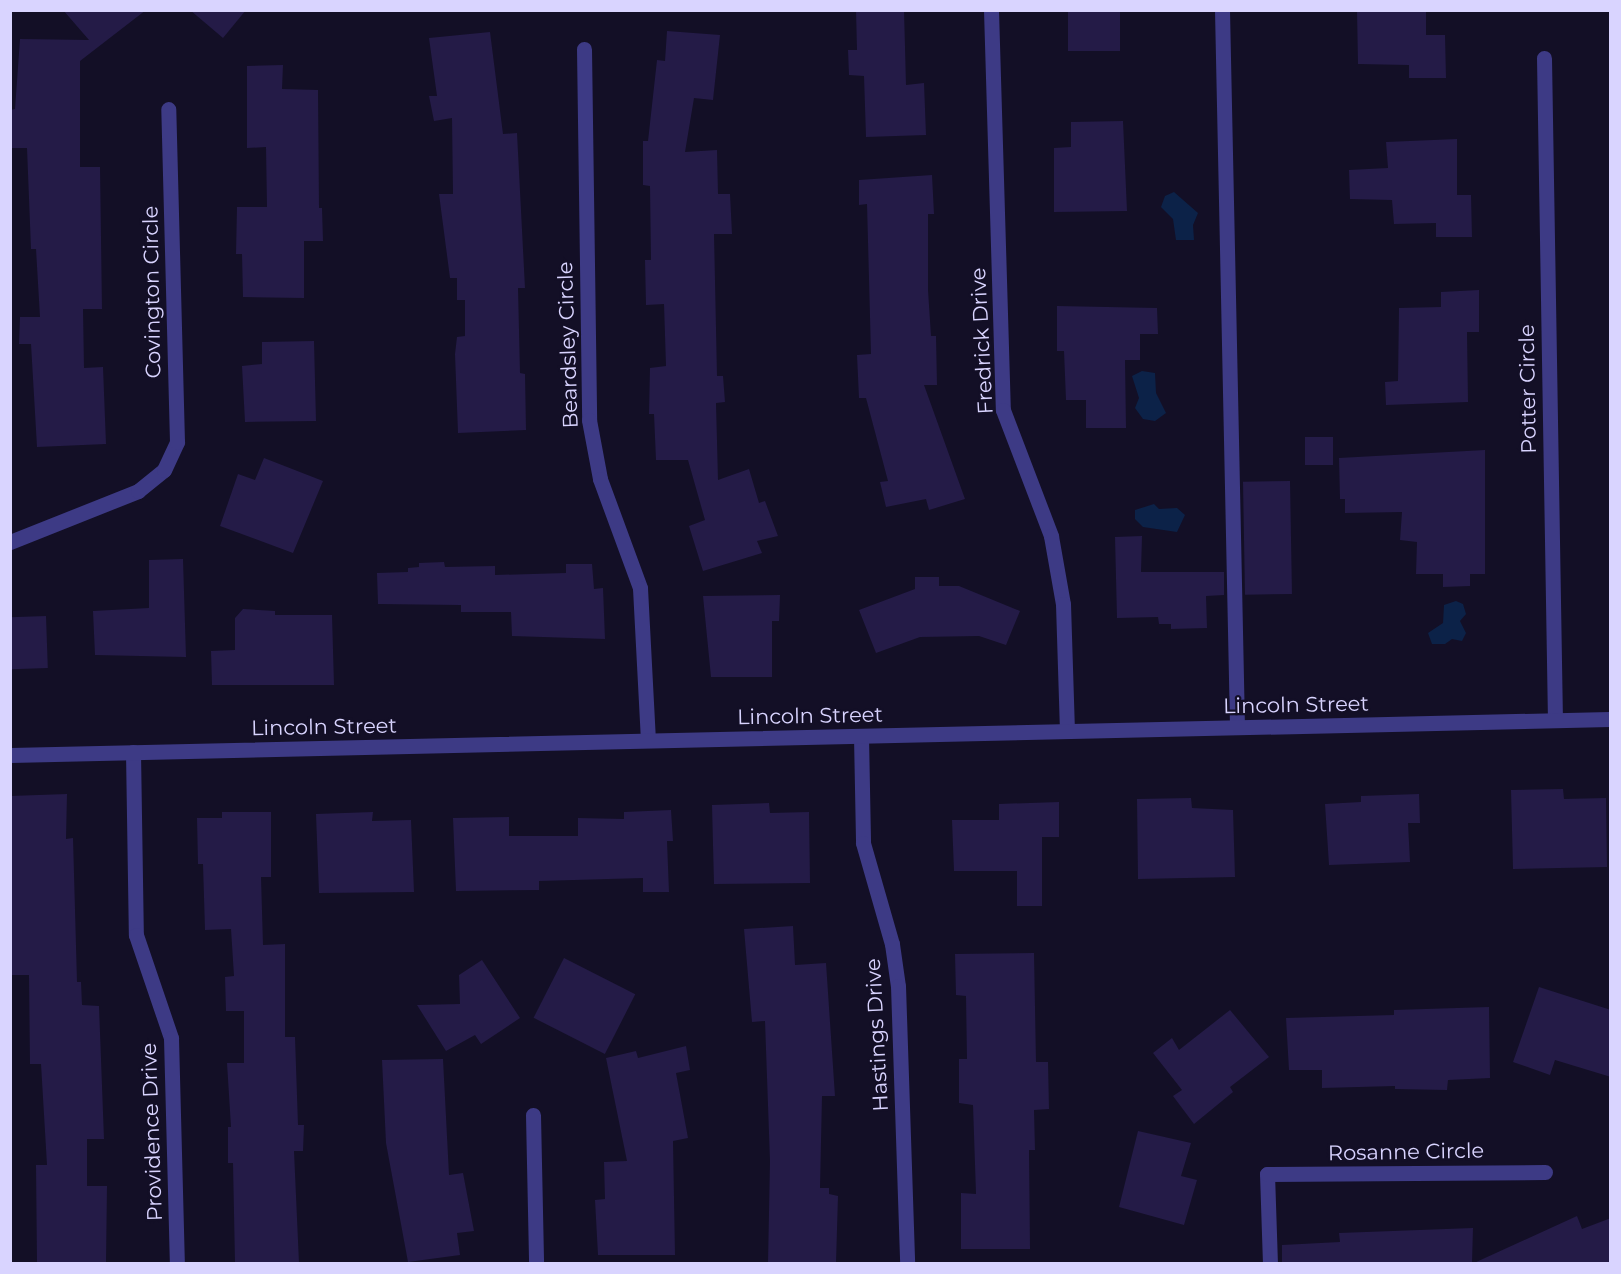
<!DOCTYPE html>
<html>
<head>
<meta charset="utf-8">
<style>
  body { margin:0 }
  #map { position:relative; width:1621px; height:1274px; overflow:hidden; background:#130f26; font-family:Montserrat,sans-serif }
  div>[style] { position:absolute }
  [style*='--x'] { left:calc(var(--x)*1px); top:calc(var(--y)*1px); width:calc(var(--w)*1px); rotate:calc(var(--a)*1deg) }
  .water>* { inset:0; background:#0c2248 }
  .building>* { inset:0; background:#241b47; transform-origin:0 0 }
  .service>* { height:15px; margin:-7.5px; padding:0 7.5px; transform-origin:7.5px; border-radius:7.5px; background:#3d3a85 }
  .minor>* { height:15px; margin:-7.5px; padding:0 7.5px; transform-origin:7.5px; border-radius:7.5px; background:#3d3a85 }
  .tertiary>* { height:15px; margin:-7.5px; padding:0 7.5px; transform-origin:7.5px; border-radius:7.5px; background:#3d3a85 }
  span { translate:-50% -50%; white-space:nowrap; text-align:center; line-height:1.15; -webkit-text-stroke:4.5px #130f26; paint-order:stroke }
  .street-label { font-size:21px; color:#d9d4ff }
  .frame { position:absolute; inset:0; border:12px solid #d9d4ff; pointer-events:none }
</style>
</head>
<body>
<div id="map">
  <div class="water">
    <i style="clip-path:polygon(1174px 192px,1198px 213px,1193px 225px,1194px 240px,1176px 240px,1173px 219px,1161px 207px,1165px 196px)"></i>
    <i style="clip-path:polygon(1142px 371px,1155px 373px,1156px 393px,1166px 413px,1155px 421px,1143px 419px,1135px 408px,1139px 398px,1132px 376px)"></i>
    <i style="clip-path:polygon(1154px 504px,1159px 509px,1177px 508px,1185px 515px,1177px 532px,1143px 527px,1135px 519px,1135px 510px)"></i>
    <i style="clip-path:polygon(1456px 601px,1463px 604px,1466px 614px,1460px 621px,1466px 633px,1462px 641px,1452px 639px,1445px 644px,1432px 644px,1428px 633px,1443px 623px,1444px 605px)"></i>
  </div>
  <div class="building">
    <i style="clip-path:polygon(63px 10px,146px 10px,80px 61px,80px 167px,100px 167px,102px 309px,83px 309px,84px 368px,103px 367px,106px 444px,37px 447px,31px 344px,19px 344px,20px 317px,40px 317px,36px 249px,31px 249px,27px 148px,10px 148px,10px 110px,15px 109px,20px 39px,89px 40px)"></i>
    <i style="clip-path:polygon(190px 10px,246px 10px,223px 38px)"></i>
    <i style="clip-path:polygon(856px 10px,904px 10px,906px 85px,924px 83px,926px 135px,866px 137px,864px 76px,849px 75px,848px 50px,857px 50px)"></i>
    <i style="left:1068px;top:10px;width:52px;height:41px"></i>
    <i style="clip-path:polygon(1357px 10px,1426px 10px,1426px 35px,1445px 35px,1446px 78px,1409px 78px,1409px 65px,1358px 64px)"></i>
    <i style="clip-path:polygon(667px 31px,720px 35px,713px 100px,694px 98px,685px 152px,717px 150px,718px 194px,730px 194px,732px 234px,714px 234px,717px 376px,723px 376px,725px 402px,716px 403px,718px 480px,749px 469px,759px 503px,765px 501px,778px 536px,757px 541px,762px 553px,703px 571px,689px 526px,705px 520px,688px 460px,656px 460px,654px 414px,649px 414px,650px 368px,666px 366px,664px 304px,646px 305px,645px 260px,651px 260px,650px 186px,643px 185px,643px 141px,648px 141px,657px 60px,665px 61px)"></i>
    <i style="clip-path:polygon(490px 32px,503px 134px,517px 133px,525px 288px,518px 288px,520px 373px,525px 374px,526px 430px,458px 433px,455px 354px,457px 337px,465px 336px,465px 300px,457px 300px,457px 278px,450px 278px,439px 194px,453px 194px,452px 118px,434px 121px,429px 96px,437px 96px,429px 38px)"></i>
    <i style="clip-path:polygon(283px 65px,282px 89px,318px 90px,319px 208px,322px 208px,323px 241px,304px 241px,304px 298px,243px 297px,242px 254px,236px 254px,237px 207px,267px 207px,266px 147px,247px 148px,247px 66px)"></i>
    <i style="clip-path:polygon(1123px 121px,1127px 211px,1054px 212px,1054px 148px,1071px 147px,1071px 122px)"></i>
    <i style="clip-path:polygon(1457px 139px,1457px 195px,1471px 195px,1472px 237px,1436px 237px,1436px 223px,1394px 224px,1392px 200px,1350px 199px,1349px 170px,1388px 168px,1386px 142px)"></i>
    <i style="clip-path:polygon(932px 175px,934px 214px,928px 214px,928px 290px,931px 336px,936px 336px,937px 385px,924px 385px,965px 499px,929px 510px,926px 499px,886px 507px,880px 482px,888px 481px,866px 398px,859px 398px,857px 355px,871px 354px,867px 204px,859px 205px,859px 180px)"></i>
    <i style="clip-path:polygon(1479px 290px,1479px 332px,1467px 332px,1468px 402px,1386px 405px,1385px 382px,1398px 381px,1399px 308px,1441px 307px,1441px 292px)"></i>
    <i style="clip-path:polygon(1057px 306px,1157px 308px,1158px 334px,1140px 334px,1140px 360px,1125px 360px,1126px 428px,1086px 428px,1086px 400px,1066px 400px,1064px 351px,1057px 351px)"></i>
    <i style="clip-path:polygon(314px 341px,316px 421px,245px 422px,242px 366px,262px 364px,262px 342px)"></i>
    <i style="left:1305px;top:437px;width:28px;height:28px"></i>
    <i style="clip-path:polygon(1485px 450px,1485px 574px,1470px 574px,1470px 586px,1443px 587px,1443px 574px,1416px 574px,1417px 542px,1400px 540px,1402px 512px,1345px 513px,1345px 499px,1340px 499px,1339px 458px)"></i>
    <i style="clip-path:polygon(264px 458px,323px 481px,293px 553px,220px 526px,238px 474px,255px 480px)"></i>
    <i style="left:1290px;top:481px;width:113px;height:47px;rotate:89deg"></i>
    <i style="clip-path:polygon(1142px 536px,1141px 572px,1224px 572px,1224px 595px,1206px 596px,1207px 628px,1171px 629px,1171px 624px,1159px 624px,1158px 617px,1117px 618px,1115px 537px)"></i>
    <i style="clip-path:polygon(183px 559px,186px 657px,95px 655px,93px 611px,149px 608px,149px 560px)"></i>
    <i style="clip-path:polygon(444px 562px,445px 567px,495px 566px,495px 575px,566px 573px,566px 564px,592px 564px,594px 589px,603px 588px,605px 639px,512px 636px,511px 612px,461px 612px,461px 605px,378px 604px,377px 573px,408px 572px,408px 568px,419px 567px,419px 563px)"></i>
    <i style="clip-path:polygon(915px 577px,939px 577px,939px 586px,959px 586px,1020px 611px,1006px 645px,979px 636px,920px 637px,876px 653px,859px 610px,915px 589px)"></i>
    <i style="clip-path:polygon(780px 595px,779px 621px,772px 621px,772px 677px,711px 677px,703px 596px)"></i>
    <i style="clip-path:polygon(243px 609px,275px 611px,275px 615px,332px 615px,334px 685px,212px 685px,211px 651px,235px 650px,235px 618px)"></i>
    <i style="left:46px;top:616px;width:52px;height:36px;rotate:88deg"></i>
    <i style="clip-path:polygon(1563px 789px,1564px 799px,1606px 798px,1607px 867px,1513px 869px,1511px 790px)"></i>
    <i style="clip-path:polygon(67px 794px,66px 839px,73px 838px,77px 982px,81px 982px,82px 1005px,99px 1006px,104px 1139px,87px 1139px,87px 1186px,107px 1186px,106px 1263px,37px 1263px,36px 1165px,47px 1165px,41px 1064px,30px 1064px,29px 975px,10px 975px,10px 796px)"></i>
    <i style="clip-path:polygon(1419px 794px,1420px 823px,1408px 823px,1410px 862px,1329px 865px,1325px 804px,1361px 802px,1361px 796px)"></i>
    <i style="clip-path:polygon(1191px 798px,1192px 808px,1233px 810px,1235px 877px,1138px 879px,1137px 799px)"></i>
    <i style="clip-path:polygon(1059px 802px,1059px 837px,1042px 837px,1042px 906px,1017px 906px,1017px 871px,954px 871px,952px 820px,999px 820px,999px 804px)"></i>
    <i style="clip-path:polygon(769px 803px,770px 813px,809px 812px,810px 883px,714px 884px,712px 805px)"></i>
    <i style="clip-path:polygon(671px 810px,673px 841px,667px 841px,669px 892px,643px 892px,643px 878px,539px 881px,539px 890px,456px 891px,453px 818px,509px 817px,509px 836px,578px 836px,578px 818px,624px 819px,624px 812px)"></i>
    <i style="clip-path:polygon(222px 812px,271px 812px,271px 877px,261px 877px,263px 945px,285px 944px,285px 1037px,295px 1037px,298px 1125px,304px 1125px,303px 1151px,294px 1151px,299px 1263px,235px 1263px,233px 1163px,228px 1163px,228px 1127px,231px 1127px,227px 1063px,244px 1063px,244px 1011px,226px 1011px,225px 977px,234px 976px,231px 929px,205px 930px,203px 864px,198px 864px,197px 818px,222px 818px)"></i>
    <i style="clip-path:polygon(373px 812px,372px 821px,411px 820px,414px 892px,319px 893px,316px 814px)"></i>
    <i style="clip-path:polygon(793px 926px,795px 965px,826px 963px,835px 1096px,822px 1096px,820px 1188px,829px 1188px,829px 1194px,838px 1196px,836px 1263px,768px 1263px,770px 1161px,765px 1021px,752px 1022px,744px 929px)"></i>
    <i style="clip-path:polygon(1034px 953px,1036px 1062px,1048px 1062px,1049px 1109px,1034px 1110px,1035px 1150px,1029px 1150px,1030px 1249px,961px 1249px,961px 1193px,976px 1194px,973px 1105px,959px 1103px,959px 1059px,967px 1059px,966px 996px,956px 995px,955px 954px)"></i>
    <i style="left:564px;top:958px;width:80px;height:67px;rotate:27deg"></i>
    <i style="clip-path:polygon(482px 960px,520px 1018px,481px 1044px,475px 1035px,446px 1051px,417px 1005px,460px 1004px,459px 975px)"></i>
    <i style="clip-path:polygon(1539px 987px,1611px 1010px,1611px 1077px,1555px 1060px,1550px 1075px,1513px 1062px)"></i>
    <i style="clip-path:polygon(1489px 1007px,1490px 1078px,1448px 1080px,1447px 1090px,1395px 1089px,1395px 1086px,1322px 1088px,1322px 1070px,1289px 1070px,1286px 1018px,1394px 1015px,1394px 1010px)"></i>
    <i style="clip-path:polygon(1230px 1010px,1269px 1057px,1230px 1087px,1233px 1092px,1194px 1124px,1173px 1096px,1182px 1090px,1153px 1053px,1172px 1038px,1179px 1050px)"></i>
    <i style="clip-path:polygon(686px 1046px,690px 1070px,676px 1073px,688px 1138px,673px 1141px,675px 1255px,598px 1255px,595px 1200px,605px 1199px,604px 1162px,627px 1161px,606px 1058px,636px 1051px,638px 1058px)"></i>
    <i style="clip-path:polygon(443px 1059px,449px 1175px,463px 1173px,474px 1231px,457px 1233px,460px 1255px,408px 1262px,386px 1143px,382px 1060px)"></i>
    <i style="clip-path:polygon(1138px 1131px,1191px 1143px,1181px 1176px,1197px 1180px,1184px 1225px,1119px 1207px)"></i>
    <i style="clip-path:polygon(1577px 1216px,1582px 1229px,1611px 1218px,1611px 1263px,1474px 1263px)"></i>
    <i style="clip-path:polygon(1473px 1228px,1472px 1263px,1282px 1263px,1282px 1245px,1340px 1242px,1339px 1233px)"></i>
  </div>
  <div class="service">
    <i style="--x:1222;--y:10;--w:717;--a:88.8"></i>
  </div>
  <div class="minor">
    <i style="--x:991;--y:10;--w:400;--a:88.3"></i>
    <i style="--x:1003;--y:410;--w:135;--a:69.1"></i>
    <i style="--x:1051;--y:536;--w:69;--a:80"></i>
    <i style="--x:1063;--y:604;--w:127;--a:88.2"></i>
    <i style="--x:584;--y:49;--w:371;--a:89.2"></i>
    <i style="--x:589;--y:420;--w:60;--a:79.4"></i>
    <i style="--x:600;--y:479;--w:116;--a:69.8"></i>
    <i style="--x:640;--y:588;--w:152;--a:87"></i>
    <i style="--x:1544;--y:58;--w:662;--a:89.05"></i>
    <i style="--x:10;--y:542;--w:138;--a:-21.7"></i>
    <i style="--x:138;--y:491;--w:33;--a:-39"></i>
    <i style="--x:164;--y:470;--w:31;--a:-65"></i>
    <i style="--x:177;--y:442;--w:333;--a:-91.5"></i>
    <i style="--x:861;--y:736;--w:107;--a:88.9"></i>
    <i style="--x:863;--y:843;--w:105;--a:74"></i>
    <i style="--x:892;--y:944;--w:42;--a:81.9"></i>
    <i style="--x:898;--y:986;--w:278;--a:88.1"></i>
    <i style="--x:133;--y:752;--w:183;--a:89.1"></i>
    <i style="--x:136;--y:935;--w:109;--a:71.2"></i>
    <i style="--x:171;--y:1038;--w:226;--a:88.5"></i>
    <i style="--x:533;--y:1115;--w:149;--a:88.8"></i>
    <i style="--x:1270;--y:1264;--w:90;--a:-91.9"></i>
    <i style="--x:1267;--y:1174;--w:278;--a:-0.4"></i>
  </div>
  <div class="tertiary">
    <i style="--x:10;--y:755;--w:1600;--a:-1.29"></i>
  </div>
  <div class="street-label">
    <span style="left:152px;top:292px;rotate:-91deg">Covington Circle</span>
    <span style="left:982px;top:341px;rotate:-93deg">Fredrick Drive</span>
    <span style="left:568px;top:345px;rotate:-92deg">Beardsley Circle</span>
    <span style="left:1528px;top:389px;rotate:-91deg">Potter Circle</span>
    <span style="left:1296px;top:705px;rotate:-1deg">Lincoln Street</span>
    <span style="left:810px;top:716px;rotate:-1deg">Lincoln Street</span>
    <span style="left:324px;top:727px;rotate:-1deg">Lincoln Street</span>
    <span style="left:877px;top:1035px;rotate:-93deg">Hastings Drive</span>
    <span style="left:152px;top:1132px;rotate:-92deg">Providence Drive</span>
    <span style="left:1406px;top:1152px;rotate:-1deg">Rosanne Circle</span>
  </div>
  <div class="frame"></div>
</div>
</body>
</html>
